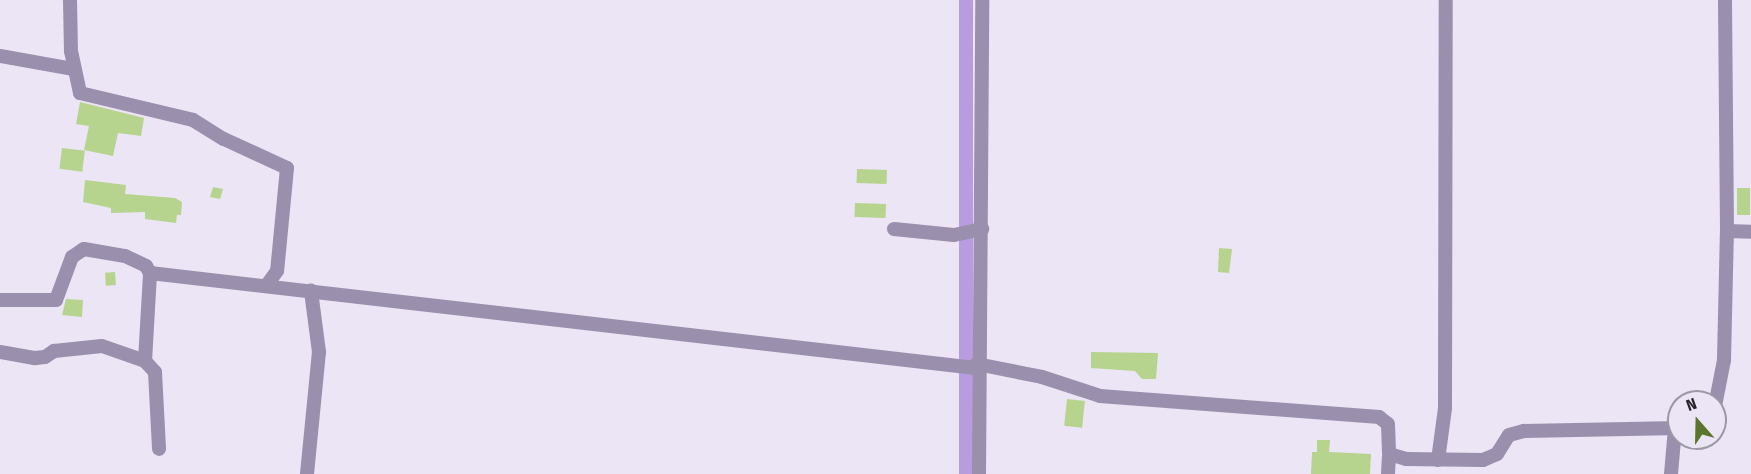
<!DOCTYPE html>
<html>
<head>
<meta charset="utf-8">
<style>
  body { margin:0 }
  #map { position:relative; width:1751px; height:474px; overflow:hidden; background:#ebe5f6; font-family:"Fira Sans Condensed",sans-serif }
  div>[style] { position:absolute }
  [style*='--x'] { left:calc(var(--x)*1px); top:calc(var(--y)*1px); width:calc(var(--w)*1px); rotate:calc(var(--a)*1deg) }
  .canal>* { height:14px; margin:-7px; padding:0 7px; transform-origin:7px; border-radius:7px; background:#b79ddf }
  .building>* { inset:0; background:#b6d48e; transform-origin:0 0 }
  .minor>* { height:14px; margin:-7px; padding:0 7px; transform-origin:7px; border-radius:7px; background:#9a8fac }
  span { translate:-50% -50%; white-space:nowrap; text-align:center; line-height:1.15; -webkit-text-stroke:4.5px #ebe5f6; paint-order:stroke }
  .north { position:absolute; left:1667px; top:390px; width:60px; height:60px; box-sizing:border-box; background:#ebe5f6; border:2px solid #9c98a4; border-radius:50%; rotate:340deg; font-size:16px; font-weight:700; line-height:24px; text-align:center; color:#26242a }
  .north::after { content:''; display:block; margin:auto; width:21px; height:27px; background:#5a762a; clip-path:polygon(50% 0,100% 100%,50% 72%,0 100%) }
</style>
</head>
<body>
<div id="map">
  <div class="canal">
    <i style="--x:966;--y:0;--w:474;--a:90"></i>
  </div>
  <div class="building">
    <i style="clip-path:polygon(80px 102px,144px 118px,141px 136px,118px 133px,113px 156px,84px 150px,89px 126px,76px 124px)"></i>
    <i style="left:62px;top:148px;width:23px;height:21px;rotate:7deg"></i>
    <i style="left:857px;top:169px;width:30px;height:14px;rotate:2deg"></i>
    <i style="clip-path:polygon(85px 180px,126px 185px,125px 194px,175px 198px,182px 202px,181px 215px,177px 215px,176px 223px,145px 219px,145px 212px,111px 213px,111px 208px,83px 202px)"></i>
    <i style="clip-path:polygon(213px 187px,223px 189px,220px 199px,210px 197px)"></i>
    <i style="left:1737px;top:188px;width:13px;height:27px"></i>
    <i style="left:855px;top:203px;width:31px;height:14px;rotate:2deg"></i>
    <i style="clip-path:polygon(1219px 248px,1232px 249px,1229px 273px,1218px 272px)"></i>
    <i style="left:115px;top:272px;width:13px;height:10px;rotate:86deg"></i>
    <i style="clip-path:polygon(66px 299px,83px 300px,82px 317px,62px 315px)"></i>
    <i style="clip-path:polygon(1091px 352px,1158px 353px,1156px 379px,1142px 379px,1135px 371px,1091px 368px)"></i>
    <i style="left:1067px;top:399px;width:18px;height:27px;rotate:6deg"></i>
    <i style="clip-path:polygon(1317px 440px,1330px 440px,1329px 452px,1371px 454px,1370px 474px,1311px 474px,1312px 452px,1317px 452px)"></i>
  </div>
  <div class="minor">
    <i style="--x:70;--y:0;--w:51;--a:88.9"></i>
    <i style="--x:71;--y:51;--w:43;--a:77.9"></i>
    <i style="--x:80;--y:93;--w:116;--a:13.4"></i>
    <i style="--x:193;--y:120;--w:36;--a:32"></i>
    <i style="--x:224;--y:139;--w:69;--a:24.7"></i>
    <i style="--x:287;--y:168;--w:103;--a:95.5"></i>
    <i style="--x:277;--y:271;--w:17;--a:126"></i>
    <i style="--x:0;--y:56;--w:75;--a:10"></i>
    <i style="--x:894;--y:229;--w:60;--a:5.7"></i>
    <i style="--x:954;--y:235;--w:29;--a:-12"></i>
    <i style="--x:1727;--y:231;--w:24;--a:2"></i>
    <i style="--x:0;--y:300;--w:56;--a:0"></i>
    <i style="--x:56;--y:300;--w:46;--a:-69.6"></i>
    <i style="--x:72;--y:257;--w:14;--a:-34"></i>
    <i style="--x:84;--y:249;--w:42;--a:9.7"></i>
    <i style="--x:125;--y:256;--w:23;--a:25"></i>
    <i style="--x:146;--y:266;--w:8;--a:60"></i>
    <i style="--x:0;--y:352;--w:36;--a:10"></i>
    <i style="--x:35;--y:358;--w:10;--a:-6"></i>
    <i style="--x:45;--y:357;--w:11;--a:-34"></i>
    <i style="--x:54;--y:351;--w:48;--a:-5.9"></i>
    <i style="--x:102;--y:346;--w:46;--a:19.2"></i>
    <i style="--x:145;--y:361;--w:88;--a:-86.7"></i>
    <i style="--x:150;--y:273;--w:831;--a:6.56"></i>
    <i style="--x:976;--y:368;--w:4;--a:-76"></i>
    <i style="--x:977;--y:364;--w:66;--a:11.3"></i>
    <i style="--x:1042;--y:377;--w:61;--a:18.1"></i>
    <i style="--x:1100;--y:396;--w:280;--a:4.3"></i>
    <i style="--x:1379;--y:417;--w:11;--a:38"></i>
    <i style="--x:1388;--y:424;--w:30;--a:88"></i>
    <i style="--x:1389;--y:454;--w:18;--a:16"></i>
    <i style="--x:1406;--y:459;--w:77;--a:0.7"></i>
    <i style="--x:1483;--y:460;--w:15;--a:-23"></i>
    <i style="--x:1497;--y:454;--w:22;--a:-58"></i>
    <i style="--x:1509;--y:435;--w:16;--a:-15"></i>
    <i style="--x:1524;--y:431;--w:155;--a:-1.1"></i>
    <i style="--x:145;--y:361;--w:15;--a:48"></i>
    <i style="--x:155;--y:372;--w:77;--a:87"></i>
    <i style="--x:1715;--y:406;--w:47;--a:-78.9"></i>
    <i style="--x:1724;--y:360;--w:129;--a:-88.7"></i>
    <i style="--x:1727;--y:231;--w:231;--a:-90.5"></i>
    <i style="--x:1438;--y:460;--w:52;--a:-82.3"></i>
    <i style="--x:1445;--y:408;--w:408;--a:-89.9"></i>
    <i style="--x:307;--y:474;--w:123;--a:-84.4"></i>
    <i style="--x:319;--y:352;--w:62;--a:-97.5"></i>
    <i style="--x:979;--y:474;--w:474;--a:-89.6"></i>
    <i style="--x:1388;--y:474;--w:20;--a:-87"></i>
    <i style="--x:1671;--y:474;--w:46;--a:-85"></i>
  </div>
  <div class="north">N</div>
</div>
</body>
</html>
